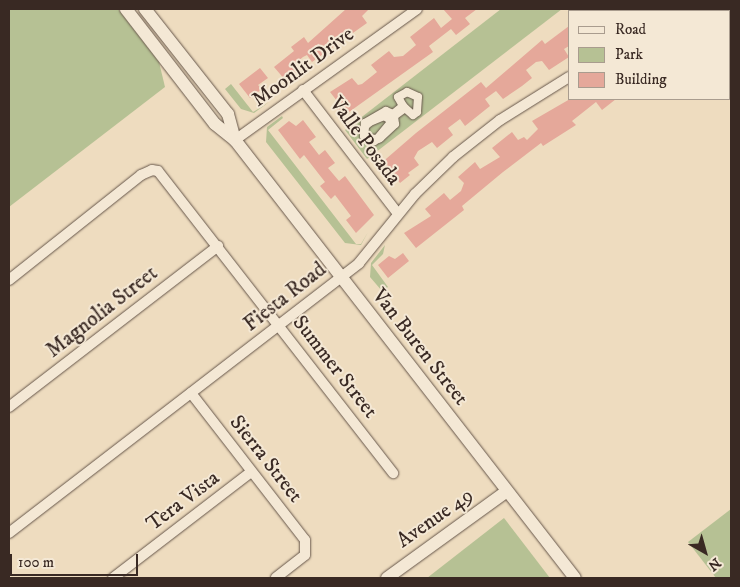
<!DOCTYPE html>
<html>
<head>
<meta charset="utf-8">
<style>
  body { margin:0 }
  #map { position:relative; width:740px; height:587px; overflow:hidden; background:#eedcbf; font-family:"IM FELL DW Pica",serif }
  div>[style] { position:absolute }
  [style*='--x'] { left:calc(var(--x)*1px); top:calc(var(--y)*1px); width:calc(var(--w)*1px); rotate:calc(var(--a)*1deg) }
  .green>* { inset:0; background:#b6c194 }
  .building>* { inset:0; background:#e5a89a }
  .roads { filter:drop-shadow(0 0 1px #66564a) drop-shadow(0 0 1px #66564a) }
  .pedestrian>* { height:8px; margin:-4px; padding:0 4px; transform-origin:4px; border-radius:4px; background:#f4e8d5 }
  .minor>* { height:10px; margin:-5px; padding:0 5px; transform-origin:5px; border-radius:5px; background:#f4e8d5 }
  .tertiary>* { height:12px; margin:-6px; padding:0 6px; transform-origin:6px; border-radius:6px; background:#f4e8d5 }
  span { translate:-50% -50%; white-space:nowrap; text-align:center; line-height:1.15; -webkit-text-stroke:4px #f4e8d5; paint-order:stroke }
  .street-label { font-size:21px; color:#392923 }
  .frame { position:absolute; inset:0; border:10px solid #392923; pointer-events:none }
  .legend { position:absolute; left:568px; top:10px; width:162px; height:90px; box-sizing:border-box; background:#f4e8d5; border:1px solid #a99c8e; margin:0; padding:6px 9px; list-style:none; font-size:15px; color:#392923 }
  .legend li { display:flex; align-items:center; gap:10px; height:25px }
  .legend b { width:25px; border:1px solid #a99c8e }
  .north { position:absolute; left:680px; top:527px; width:50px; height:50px; -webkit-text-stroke:4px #f4e8d5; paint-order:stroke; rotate:142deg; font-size:14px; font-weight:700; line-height:20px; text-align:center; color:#392923 }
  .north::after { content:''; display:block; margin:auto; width:18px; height:22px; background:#392923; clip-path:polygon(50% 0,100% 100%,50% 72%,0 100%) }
  .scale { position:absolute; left:10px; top:554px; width:128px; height:22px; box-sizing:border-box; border:2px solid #392923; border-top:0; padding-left:6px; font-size:15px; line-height:18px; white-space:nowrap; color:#392923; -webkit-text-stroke:4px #f4e8d5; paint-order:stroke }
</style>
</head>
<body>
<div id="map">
  <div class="green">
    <i style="clip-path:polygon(9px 9px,118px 9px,159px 62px,165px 87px,9px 207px)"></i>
    <i style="clip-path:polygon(501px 9px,562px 9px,367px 159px,345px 130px)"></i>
    <i style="clip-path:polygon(231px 84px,253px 112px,269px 102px,254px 113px,241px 109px,225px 89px)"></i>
    <i style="clip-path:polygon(282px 116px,283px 118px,268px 130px,356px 244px,361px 244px,368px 232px,361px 245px,345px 243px,266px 142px,267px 127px)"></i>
    <i style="clip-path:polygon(385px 245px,383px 254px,372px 265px,388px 287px,382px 291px,370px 277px,371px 263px)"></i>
    <i style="clip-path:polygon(731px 509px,731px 578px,716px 578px,688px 542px)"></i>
    <i style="clip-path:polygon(504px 518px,550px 578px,427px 578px)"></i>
  </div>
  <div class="building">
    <i style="clip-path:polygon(346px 9px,369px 9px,362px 16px,367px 23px,312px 62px,307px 55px,303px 57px,293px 65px,298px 72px,286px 81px,274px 67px,294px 51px,291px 47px,304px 37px,308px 43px)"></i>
    <i style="clip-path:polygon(443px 9px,477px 9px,465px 18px,470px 24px,456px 35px,451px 29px,429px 46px,433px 52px,342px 117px,333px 105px,337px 101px,330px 92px,352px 78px,358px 85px,362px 84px,377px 72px,371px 65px,389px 51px,394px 57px,403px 56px,416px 45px,410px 37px,434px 18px,441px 28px,452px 19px)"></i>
    <i style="clip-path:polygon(569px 26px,569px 46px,564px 49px,569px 57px,549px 70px,542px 61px,536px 62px,526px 70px,532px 78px,522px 86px,503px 99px,496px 91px,485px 99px,490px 106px,465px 126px,460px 119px,448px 128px,453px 135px,437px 148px,432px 142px,418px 151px,414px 158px,419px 165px,408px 173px,410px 175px,400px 183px,393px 174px,389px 178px,379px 165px,416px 133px,481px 82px,486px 88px,542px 40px,545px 44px)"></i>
    <i style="clip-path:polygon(260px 68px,268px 78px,258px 85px,262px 89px,250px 98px,239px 84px)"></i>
    <i style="clip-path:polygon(570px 99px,616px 99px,602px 110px,596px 102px,572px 121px,576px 125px,543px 146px,541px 143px,503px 172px,462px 206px,464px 210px,416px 248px,404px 233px,431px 216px,425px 209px,444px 193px,450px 200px,461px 191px,464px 183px,458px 177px,475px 162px,480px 169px,500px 157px,492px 148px,512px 132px,518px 140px,524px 137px,527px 140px,538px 129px,532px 121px)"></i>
    <i style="clip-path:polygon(303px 120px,316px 137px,309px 142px,319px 155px,325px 150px,335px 163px,328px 168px,339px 181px,345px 176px,374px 215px,356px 233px,346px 220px,351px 216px,335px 195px,331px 199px,320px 186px,325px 182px,304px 155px,300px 159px,278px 130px,289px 121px,296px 126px)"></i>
    <i style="clip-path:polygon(403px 253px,409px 261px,388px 278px,378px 265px,389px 256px,395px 259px)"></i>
  </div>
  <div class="roads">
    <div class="pedestrian">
      <i style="--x:407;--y:92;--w:12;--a:24"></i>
      <i style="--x:418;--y:97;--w:15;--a:94"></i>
      <i style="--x:417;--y:112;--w:5;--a:143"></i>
      <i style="--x:413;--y:115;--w:11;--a:-139"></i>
      <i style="--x:405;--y:108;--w:14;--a:144"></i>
      <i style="--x:394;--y:116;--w:8;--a:83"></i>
      <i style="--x:395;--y:124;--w:21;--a:137"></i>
      <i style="--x:380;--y:138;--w:7;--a:153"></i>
      <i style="--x:374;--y:141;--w:9;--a:-159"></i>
      <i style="--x:366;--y:138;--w:11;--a:5"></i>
      <i style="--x:377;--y:139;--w:23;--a:-50"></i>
      <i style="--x:392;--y:121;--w:9;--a:-148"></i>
      <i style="--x:384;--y:116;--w:15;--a:157"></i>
      <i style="--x:370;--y:122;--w:6;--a:141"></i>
      <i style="--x:365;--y:126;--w:10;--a:96"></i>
      <i style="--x:364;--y:136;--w:13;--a:-86"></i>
      <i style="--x:365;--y:123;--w:24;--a:-30"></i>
      <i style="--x:386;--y:111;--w:8;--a:23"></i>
      <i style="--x:393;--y:114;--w:13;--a:-39"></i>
      <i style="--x:403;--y:106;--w:10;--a:-119"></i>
      <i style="--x:398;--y:97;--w:10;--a:-29"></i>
    </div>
    <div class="minor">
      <i style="--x:655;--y:11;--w:3;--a:-45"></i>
      <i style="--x:303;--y:90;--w:156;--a:52.5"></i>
      <i style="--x:235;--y:140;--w:224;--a:-35.7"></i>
      <i style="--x:9;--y:280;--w:169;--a:-38.5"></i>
      <i style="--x:141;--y:175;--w:12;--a:-24"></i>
      <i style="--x:152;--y:170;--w:6;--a:9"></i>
      <i style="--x:158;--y:171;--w:383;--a:52.1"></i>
      <i style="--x:191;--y:393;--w:186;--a:52.2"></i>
      <i style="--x:305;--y:540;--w:15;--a:90"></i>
      <i style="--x:305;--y:555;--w:37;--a:142"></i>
      <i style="--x:9;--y:407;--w:264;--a:-37.6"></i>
      <i style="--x:9;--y:533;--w:442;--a:-37.6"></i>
      <i style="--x:359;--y:263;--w:89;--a:-50.9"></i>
      <i style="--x:415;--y:194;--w:53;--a:-44.2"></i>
      <i style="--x:453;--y:157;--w:60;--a:-38.2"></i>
      <i style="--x:500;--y:120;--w:81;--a:-31.9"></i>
      <i style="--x:113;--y:578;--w:174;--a:-37.5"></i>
    </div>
    <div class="tertiary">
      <i style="--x:126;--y:9;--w:145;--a:52.3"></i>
      <i style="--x:215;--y:124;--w:26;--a:39"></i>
      <i style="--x:235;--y:140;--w:554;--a:52.18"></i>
      <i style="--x:145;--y:9;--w:134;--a:51.7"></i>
      <i style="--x:228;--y:114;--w:27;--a:75"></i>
      <i style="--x:387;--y:578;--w:148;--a:-35.9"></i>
    </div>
  </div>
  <div class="street-label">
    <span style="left:303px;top:67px;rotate:-36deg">Moonlit Drive</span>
    <span style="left:365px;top:141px;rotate:53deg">Valle Posada</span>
    <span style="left:285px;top:297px;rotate:-38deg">Fiesta Road</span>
    <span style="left:102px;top:312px;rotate:-38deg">Magnolia Street</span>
    <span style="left:420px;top:347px;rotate:52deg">Van Buren Street</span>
    <span style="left:335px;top:367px;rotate:52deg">Summer Street</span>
    <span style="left:266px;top:459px;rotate:52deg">Sierra Street</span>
    <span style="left:183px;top:501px;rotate:-37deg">Tera Vista</span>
    <span style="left:435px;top:518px;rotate:-35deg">Avenue 49</span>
  </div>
  <div class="frame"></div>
  <ul class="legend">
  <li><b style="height:6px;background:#f4e8d5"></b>Road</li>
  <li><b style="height:14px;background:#b6c194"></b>Park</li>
  <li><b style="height:14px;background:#e5a89a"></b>Building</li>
  </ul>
  <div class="north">N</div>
  <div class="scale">100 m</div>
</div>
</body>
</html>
